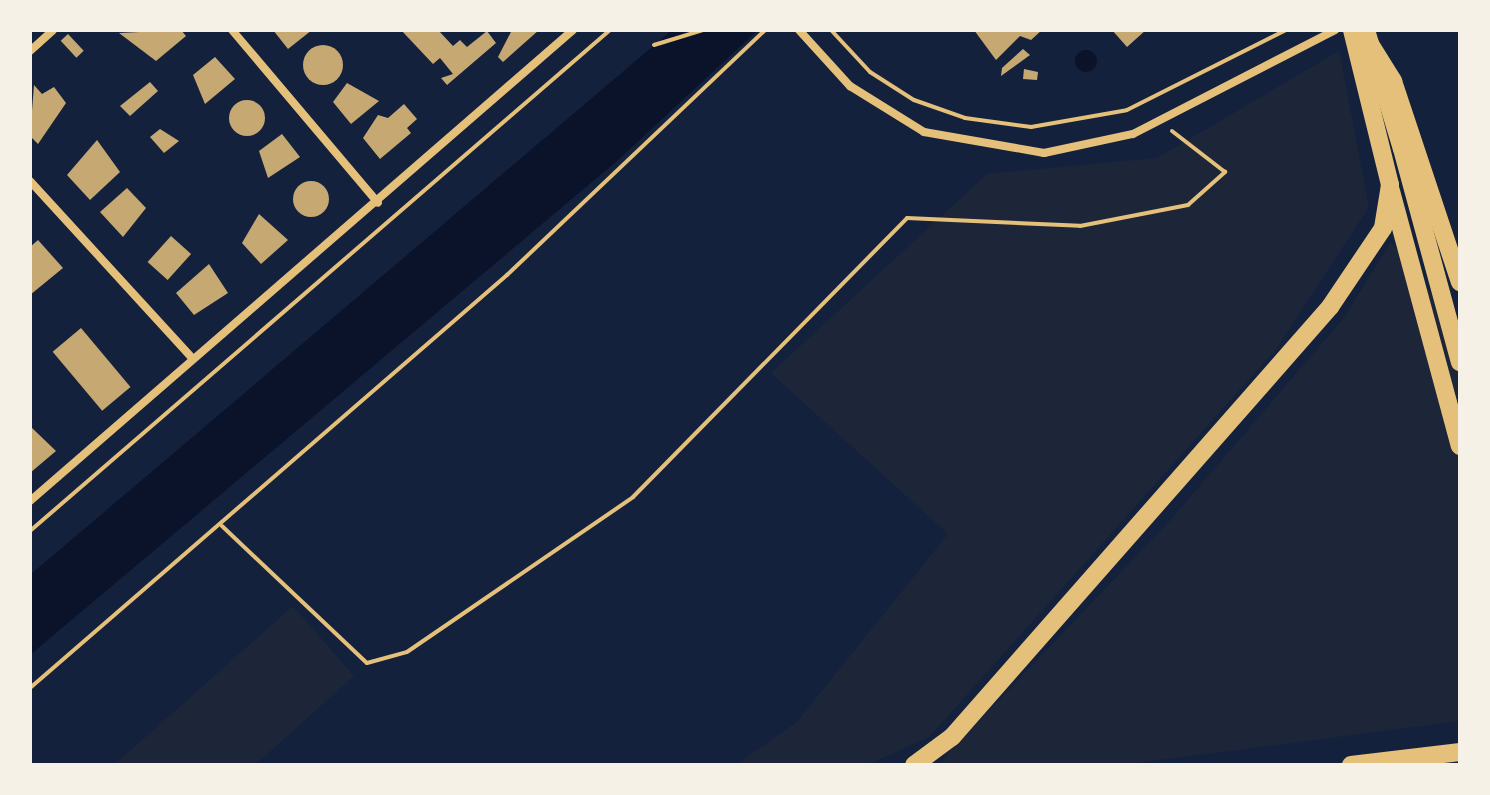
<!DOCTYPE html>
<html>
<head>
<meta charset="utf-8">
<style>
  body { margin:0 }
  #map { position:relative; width:1490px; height:795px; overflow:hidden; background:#14213d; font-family:Lato,sans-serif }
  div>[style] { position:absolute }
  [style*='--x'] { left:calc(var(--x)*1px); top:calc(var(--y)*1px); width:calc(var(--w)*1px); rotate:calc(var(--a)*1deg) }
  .green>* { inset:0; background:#1d2539 }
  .water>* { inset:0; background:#0b132b }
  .round { border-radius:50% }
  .building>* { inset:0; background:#c6a872; transform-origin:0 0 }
  .path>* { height:4px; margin:-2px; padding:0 2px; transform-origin:2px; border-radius:2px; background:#e5c07b }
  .minor>* { height:8px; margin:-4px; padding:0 4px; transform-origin:4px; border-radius:4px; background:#e5c07b }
  .primary>* { height:18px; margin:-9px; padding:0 9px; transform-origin:9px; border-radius:9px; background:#e5c07b }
  .trunk>* { height:18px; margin:-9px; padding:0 9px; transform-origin:9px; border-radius:9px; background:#e5c07b }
  span { translate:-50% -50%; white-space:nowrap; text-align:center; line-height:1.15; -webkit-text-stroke:8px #f6f1e7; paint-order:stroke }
  .frame { position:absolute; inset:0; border:32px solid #f6f1e7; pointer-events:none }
</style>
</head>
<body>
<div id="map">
  <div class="green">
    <i style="clip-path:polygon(1339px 51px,1369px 207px,1276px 349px,929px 737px,867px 765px,736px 765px,797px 722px,948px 534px,771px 373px,987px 174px,1157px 158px)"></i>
    <i style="clip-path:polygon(1391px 242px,1460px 330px,1460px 721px,1121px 765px,937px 765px,1167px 524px,1343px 319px)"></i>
    <i style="clip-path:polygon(293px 606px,354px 676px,255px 765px,114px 765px)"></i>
  </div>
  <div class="water">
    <i style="clip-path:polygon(672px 30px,758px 30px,617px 161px,30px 655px,30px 575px)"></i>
    <i class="round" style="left:1075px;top:50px;width:22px;height:22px"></i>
  </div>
  <div class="building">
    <i style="clip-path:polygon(181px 30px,186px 36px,156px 61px,119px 33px)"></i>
    <i style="clip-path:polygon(273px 30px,312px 30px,288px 49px)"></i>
    <i style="clip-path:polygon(401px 30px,438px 30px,453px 46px,460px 40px,467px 47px,487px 31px,496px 43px,447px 85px,441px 78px,453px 74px,440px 58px,433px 64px)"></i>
    <i style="clip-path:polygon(512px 30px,539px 30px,503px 62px,498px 57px)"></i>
    <i style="clip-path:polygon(974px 30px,1042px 30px,1031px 40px,1020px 36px,996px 60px)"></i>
    <i style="clip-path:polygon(1112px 30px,1146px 30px,1127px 47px)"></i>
    <i style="left:68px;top:34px;width:23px;height:10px;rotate:47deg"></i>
    <i class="round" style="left:303px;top:45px;width:40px;height:40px"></i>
    <i style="clip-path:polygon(1023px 49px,1030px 55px,1001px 76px,1002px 68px)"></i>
    <i style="clip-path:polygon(215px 57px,235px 79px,205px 104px,193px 75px)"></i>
    <i style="clip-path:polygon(1024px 69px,1038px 72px,1037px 80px,1023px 79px)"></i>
    <i style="clip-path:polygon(150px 82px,158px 91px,130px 116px,120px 106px)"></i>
    <i style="clip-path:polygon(347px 83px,379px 101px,351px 124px,333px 102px)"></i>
    <i style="clip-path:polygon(34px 85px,42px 94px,54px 87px,66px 103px,38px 144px,30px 136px)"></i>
    <i class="round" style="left:229px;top:100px;width:36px;height:36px"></i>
    <i style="clip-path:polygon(404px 104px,417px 119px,407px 128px,411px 133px,380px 159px,363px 138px,378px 115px,388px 118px)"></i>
    <i style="clip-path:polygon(160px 129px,179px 141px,164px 153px,150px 137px)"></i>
    <i style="clip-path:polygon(282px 134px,300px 157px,268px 178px,259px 151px)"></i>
    <i style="clip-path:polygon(97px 140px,120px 172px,90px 200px,67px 175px)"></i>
    <i class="round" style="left:293px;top:181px;width:36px;height:36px"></i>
    <i style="clip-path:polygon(127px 188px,146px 208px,123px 237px,100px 212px)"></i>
    <i style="clip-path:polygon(259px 214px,288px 240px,261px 264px,242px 243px)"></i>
    <i style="left:171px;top:236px;width:27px;height:35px;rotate:42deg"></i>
    <i style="clip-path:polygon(38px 240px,63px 268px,30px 295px,30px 247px)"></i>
    <i style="clip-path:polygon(209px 264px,228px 293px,194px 315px,176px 293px)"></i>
    <i style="left:81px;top:328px;width:77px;height:37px;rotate:50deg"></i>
    <i style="clip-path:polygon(30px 426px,56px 451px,30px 473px)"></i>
  </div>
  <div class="path">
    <i style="--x:831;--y:30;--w:57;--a:47.1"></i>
    <i style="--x:870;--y:72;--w:52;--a:32.5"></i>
    <i style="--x:914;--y:100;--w:54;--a:19.4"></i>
    <i style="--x:965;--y:118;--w:67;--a:7.8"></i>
    <i style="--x:1031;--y:127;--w:97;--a:-10"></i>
    <i style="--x:1127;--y:110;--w:178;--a:-26.7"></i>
    <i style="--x:654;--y:45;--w:51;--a:-17"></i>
    <i style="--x:222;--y:526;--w:199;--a:43.4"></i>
    <i style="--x:367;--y:663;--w:41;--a:-15.4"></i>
    <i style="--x:407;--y:652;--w:274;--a:-34.4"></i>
    <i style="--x:633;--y:497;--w:391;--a:-45.5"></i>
    <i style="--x:907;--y:218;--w:173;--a:2.6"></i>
    <i style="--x:1080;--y:226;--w:110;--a:-11"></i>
    <i style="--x:1188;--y:205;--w:50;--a:-41.7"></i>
    <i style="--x:1225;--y:172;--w:67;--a:-142.3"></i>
    <i style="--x:30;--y:531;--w:766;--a:-40.82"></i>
    <i style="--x:30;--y:688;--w:631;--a:-40.89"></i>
    <i style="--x:507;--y:275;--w:356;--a:-43.5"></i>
  </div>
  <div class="minor">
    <i style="--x:232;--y:30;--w:226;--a:49.8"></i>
    <i style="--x:799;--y:30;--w:76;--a:47.7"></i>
    <i style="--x:850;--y:86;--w:87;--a:31.9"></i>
    <i style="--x:924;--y:132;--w:122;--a:9.9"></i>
    <i style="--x:1044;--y:153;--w:91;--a:-12.1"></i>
    <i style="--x:1133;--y:134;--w:227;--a:-27.2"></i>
    <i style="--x:30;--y:51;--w:31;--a:-42"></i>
    <i style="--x:30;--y:181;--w:241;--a:47.5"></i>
    <i style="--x:30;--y:501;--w:719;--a:-40.94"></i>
  </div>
  <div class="primary">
    <i style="--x:1352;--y:30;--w:160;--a:76.2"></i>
    <i style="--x:1366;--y:30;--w:124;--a:73.2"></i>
  </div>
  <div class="trunk">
    <i style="--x:1370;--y:44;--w:44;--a:58.1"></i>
    <i style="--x:1393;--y:81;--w:212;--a:71.6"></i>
    <i style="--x:1402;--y:149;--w:221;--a:74.8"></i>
    <i style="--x:1391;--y:191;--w:264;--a:74.9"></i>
    <i style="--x:914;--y:765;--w:47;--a:-36.4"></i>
    <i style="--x:952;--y:737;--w:573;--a:-48.68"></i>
    <i style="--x:1330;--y:307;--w:95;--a:-56.1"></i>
    <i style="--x:1383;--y:228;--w:44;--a:-80.8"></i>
    <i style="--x:1351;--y:765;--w:110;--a:-6.8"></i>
  </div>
  <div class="frame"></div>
</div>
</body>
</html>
